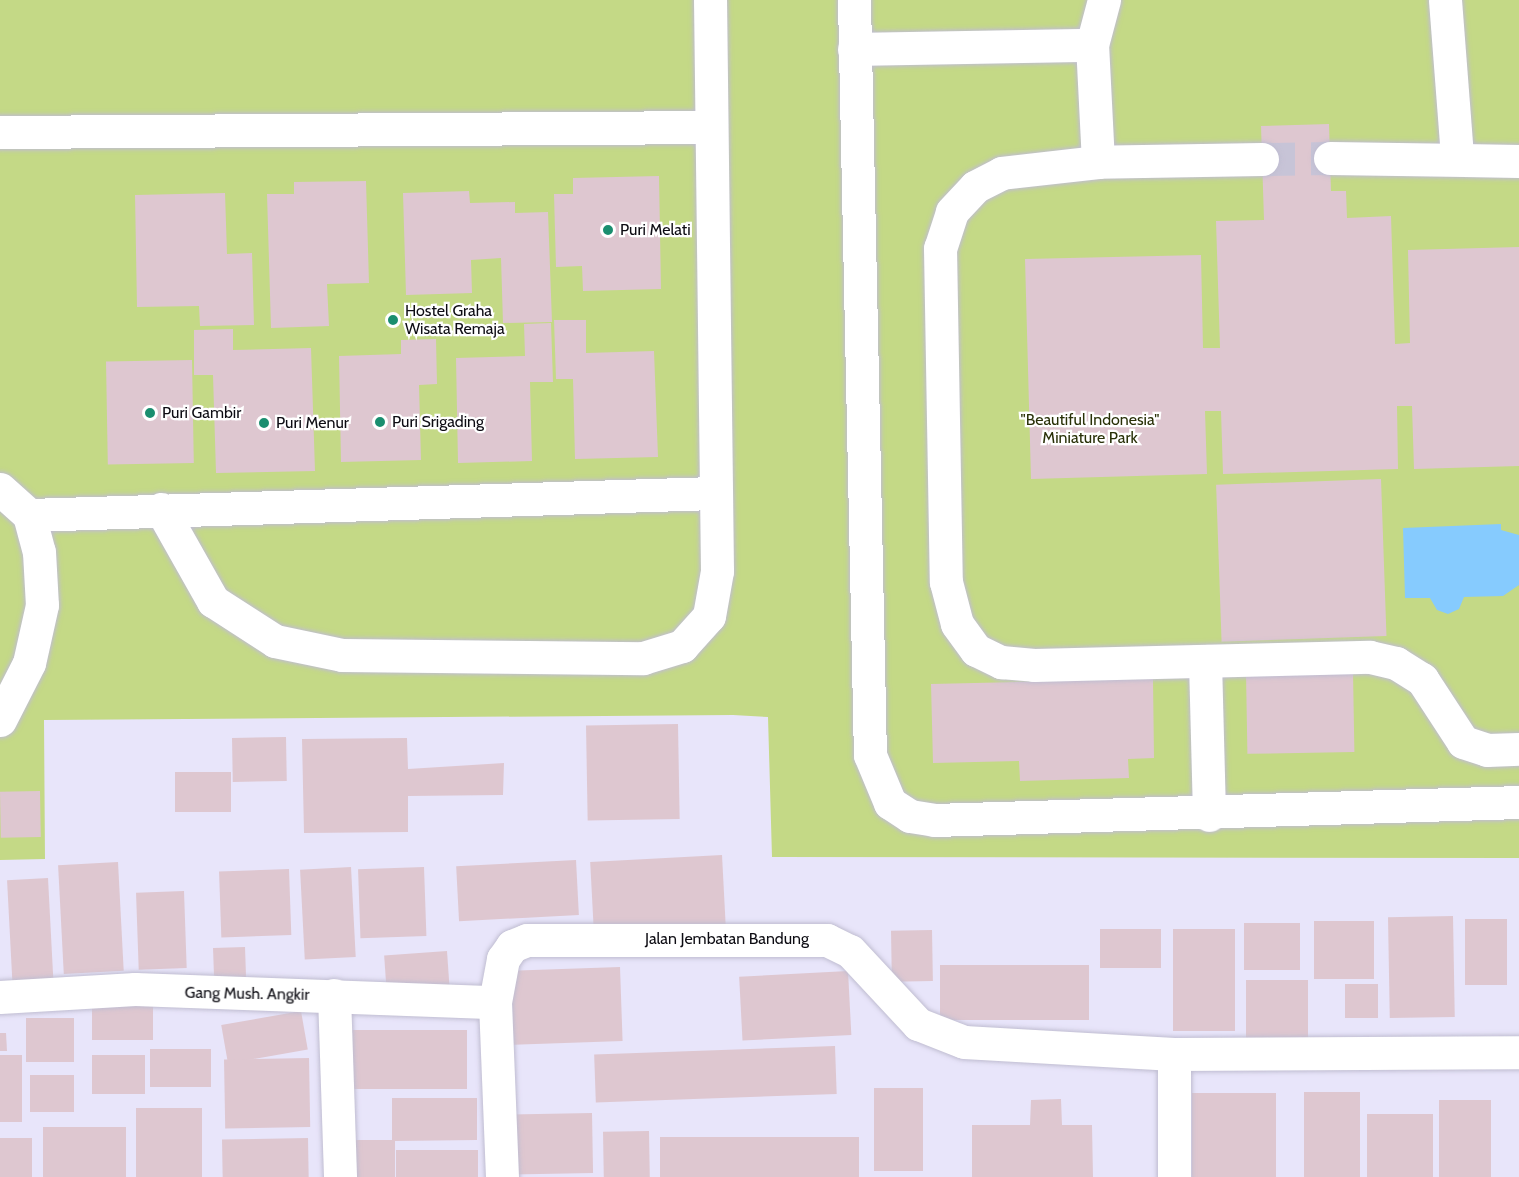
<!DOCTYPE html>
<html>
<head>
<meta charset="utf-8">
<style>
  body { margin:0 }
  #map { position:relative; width:1519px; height:1177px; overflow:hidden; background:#e8e5fa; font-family:Cabin,sans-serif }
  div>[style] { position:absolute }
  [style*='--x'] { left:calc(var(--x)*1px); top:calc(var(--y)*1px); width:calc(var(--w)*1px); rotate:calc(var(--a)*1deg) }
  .green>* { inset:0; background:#c4d986 }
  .water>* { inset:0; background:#86cbfe }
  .building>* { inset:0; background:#dec7d0; transform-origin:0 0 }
  .minor-tunnel>* { height:33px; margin-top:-16.5px; transform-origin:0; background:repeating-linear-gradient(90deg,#c7c4d7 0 33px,transparent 0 49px) }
  .roads { filter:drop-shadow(0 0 2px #c0bdd1) drop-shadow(0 0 2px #c0bdd1) }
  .minor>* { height:33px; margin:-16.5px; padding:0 16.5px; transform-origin:16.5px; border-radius:16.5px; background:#fff }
  .dots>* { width:16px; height:16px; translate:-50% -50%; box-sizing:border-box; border:3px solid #fff; border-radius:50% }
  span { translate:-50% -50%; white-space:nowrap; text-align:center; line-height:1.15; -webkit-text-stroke:4.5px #fff; paint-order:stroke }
  .poi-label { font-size:16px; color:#0d0c13 }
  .left { translate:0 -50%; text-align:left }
  .park-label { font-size:16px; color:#293108 }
  .street-label { font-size:16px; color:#0d0c13 }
</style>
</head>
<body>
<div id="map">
  <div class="green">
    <i style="clip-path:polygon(0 0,1519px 0,1519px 858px,772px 857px,768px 717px,733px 715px,44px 720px,45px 859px,0 860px)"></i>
  </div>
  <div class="water">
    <i style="clip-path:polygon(1501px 524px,1501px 530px,1519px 535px,1519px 585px,1503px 596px,1464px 597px,1459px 609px,1448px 614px,1437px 610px,1430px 598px,1405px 598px,1403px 528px)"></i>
  </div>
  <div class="building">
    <i style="clip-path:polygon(1329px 124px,1331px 191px,1346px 191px,1347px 218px,1391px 216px,1395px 344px,1410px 343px,1408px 250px,1519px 247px,1519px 466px,1414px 469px,1412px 406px,1397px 406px,1398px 469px,1223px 474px,1221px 411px,1205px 411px,1207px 474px,1031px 479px,1025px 259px,1201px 255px,1203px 348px,1220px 348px,1216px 221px,1264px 220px,1261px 126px)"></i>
    <i style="clip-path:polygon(659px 176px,661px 289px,583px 291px,582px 266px,556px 267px,554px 194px,573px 194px,573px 178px)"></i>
    <i style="clip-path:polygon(366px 181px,369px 283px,327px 284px,329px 326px,271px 328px,267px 194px,294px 194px,294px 182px)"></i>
    <i style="clip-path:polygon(469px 191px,470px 203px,515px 202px,515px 213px,548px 212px,552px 322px,503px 323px,501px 258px,471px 260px,472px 293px,406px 295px,403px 193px)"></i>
    <i style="clip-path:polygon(225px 193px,227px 254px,252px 253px,254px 325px,200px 326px,199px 306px,137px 307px,135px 195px)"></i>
    <i style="clip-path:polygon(554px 320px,586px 320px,586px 353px,654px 351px,658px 457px,575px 459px,573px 379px,556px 379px)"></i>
    <i style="clip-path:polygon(551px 323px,553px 382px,530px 382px,532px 461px,458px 463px,456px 358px,525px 356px,524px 324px)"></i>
    <i style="clip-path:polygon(233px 329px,233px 350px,311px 348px,315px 471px,216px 473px,213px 375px,194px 375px,194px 330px)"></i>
    <i style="clip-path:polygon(436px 339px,437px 384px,419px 385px,421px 460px,341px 462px,339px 356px,401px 354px,401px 340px)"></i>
    <i style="left:192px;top:360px;width:103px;height:86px;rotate:89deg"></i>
    <i style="left:1381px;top:479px;width:157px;height:165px;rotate:88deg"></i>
    <i style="left:1353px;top:672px;width:80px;height:107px;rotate:89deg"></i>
    <i style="clip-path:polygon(1153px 679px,1154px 758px,1128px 759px,1129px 778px,1020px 781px,1019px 761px,933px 763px,931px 684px)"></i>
    <i style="left:678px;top:724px;width:95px;height:92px;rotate:89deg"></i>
    <i style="left:286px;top:737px;width:44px;height:54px;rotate:89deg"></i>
    <i style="clip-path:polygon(407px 738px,408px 769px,504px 763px,503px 795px,408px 796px,408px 832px,304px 833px,302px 739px)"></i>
    <i style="left:175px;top:772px;width:56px;height:40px"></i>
    <i style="left:40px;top:791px;width:46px;height:40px;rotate:89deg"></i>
    <i style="left:722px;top:855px;width:69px;height:132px;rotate:87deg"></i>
    <i style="left:576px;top:860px;width:55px;height:120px;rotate:87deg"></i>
    <i style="left:118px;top:862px;width:109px;height:60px;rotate:87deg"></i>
    <i style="left:351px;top:867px;width:90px;height:51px;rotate:87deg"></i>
    <i style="left:424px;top:867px;width:69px;height:66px;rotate:88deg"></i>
    <i style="left:289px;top:869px;width:66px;height:70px;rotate:88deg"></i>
    <i style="left:48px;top:878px;width:102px;height:41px;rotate:87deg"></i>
    <i style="left:184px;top:891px;width:77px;height:48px;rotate:88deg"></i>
    <i style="left:1453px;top:916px;width:101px;height:65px;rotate:89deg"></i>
    <i style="left:1465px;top:919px;width:42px;height:66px"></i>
    <i style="left:1314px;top:921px;width:60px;height:58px"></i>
    <i style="left:1300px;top:923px;width:47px;height:56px;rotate:90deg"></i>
    <i style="left:1161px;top:929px;width:39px;height:61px;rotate:90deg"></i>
    <i style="left:1173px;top:929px;width:62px;height:102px"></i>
    <i style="left:932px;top:930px;width:51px;height:41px;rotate:89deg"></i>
    <i style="left:245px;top:947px;width:38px;height:32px;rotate:88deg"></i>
    <i style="left:447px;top:951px;width:45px;height:63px;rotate:86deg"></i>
    <i style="left:1089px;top:965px;width:55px;height:149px;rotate:90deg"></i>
    <i style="left:620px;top:967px;width:74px;height:109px;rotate:88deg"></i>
    <i style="left:848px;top:971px;width:64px;height:109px;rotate:87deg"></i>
    <i style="left:1246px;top:980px;width:62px;height:61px"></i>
    <i style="left:1345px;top:984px;width:33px;height:34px"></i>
    <i style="left:153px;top:1000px;width:40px;height:61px;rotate:90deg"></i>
    <i style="left:301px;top:1011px;width:39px;height:81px;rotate:80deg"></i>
    <i style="left:74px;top:1018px;width:44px;height:48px;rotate:90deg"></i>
    <i style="left:467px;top:1030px;width:59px;height:121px;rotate:90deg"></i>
    <i style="clip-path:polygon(0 1033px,6px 1033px,7px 1051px,0 1051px)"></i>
    <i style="left:835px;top:1046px;width:48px;height:241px;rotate:88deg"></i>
    <i style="left:150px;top:1049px;width:61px;height:38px"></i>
    <i style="left:0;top:1055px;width:22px;height:67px"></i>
    <i style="left:145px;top:1055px;width:39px;height:53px;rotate:90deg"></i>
    <i style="left:309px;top:1058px;width:69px;height:85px;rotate:89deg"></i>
    <i style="left:74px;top:1075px;width:37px;height:44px;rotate:90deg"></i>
    <i style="left:874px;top:1088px;width:49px;height:83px"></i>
    <i style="left:1304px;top:1092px;width:56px;height:85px"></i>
    <i style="left:1276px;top:1093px;width:84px;height:84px;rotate:90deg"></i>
    <i style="clip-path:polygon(392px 1098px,477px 1098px,477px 1140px,395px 1141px,395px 1177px,347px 1177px,347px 1140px,392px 1140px)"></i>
    <i style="clip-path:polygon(1061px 1099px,1062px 1125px,1092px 1125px,1093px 1177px,972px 1177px,972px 1125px,1030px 1125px,1031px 1100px)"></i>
    <i style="left:1439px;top:1100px;width:52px;height:77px"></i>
    <i style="left:136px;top:1108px;width:66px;height:69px"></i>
    <i style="left:592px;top:1113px;width:60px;height:81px;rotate:89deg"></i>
    <i style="left:1367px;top:1114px;width:66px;height:63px"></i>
    <i style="left:126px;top:1127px;width:50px;height:83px;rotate:90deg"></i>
    <i style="left:649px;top:1131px;width:46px;height:46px;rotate:89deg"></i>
    <i style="left:859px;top:1137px;width:40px;height:199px;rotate:90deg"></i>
    <i style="left:32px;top:1138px;width:39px;height:32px;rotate:90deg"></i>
    <i style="left:308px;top:1138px;width:39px;height:86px;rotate:89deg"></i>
    <i style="left:478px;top:1150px;width:27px;height:82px;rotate:90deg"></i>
  </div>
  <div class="minor-tunnel">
    <i style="--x:1262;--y:159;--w:68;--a:-0.8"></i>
  </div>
  <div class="roads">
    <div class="minor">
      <i style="--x:854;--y:0;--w:755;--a:88.79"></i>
      <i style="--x:870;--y:755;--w:52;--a:67.4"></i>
      <i style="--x:890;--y:803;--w:24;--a:33"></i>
      <i style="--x:910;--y:816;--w:24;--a:9"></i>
      <i style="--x:934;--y:820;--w:585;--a:-1.76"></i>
      <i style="--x:1445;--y:0;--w:157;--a:85.6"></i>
      <i style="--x:854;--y:49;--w:238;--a:-1"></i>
      <i style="--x:0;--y:132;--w:710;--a:-0.4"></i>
      <i style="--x:1330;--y:158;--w:189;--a:0.9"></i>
      <i style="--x:1262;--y:159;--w:164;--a:179"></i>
      <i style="--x:1098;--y:162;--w:97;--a:173.5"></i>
      <i style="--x:1002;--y:173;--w:30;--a:153"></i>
      <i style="--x:975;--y:187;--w:34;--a:133"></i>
      <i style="--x:952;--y:212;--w:38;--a:108"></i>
      <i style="--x:940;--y:248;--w:334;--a:89"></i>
      <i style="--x:946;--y:582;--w:43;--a:75.3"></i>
      <i style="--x:957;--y:624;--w:32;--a:54"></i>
      <i style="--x:976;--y:650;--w:28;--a:26"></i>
      <i style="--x:1001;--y:662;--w:33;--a:5"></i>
      <i style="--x:1034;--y:665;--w:336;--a:-1.4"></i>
      <i style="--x:1370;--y:657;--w:27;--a:13"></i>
      <i style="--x:1396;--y:663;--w:31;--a:32"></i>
      <i style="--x:1422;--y:679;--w:75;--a:56.9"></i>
      <i style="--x:1463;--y:742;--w:25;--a:18"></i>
      <i style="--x:1487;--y:750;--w:32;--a:-2"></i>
      <i style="--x:1098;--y:162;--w:117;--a:-92.9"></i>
      <i style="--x:1092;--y:45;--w:47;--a:-75.1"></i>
      <i style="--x:0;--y:489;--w:39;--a:42"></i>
      <i style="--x:29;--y:515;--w:38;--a:75"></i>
      <i style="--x:39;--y:552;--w:53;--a:86.8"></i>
      <i style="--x:42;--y:605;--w:59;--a:102.6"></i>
      <i style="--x:29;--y:663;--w:64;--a:117"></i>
      <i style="--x:161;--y:509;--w:106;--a:60.5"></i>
      <i style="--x:213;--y:601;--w:74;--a:32.8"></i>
      <i style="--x:275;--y:641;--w:68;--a:11.8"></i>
      <i style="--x:342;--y:655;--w:301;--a:0.6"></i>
      <i style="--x:643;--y:658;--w:41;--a:-17.1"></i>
      <i style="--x:682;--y:646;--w:40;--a:-48"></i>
      <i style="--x:709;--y:616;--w:46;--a:-79.9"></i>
      <i style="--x:717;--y:571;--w:571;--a:-90.7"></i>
      <i style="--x:29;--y:515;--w:686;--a:-1.84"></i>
      <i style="--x:1205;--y:661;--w:154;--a:88.5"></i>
      <i style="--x:334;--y:995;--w:182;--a:88.1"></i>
      <i style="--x:0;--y:997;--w:135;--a:-3.4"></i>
      <i style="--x:135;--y:989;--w:360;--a:2.1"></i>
      <i style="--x:502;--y:1177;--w:175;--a:-92.3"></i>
      <i style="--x:495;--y:1002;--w:44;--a:-79.5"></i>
      <i style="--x:503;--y:959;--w:16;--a:-55"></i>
      <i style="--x:512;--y:946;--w:16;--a:-22"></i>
      <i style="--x:527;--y:940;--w:300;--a:0"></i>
      <i style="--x:827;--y:940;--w:25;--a:26"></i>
      <i style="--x:850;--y:951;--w:100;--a:47"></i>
      <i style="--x:918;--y:1024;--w:49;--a:21.4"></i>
      <i style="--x:964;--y:1042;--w:210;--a:3.3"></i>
      <i style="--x:1174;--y:1054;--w:345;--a:-0.3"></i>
      <i style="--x:1174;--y:1177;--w:123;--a:-90"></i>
    </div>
  </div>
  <div class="dots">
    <i style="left:608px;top:230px;background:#1a8e6f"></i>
    <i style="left:393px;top:320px;background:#1a8e6f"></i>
    <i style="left:150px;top:413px;background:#1a8e6f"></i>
    <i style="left:380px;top:422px;background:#1a8e6f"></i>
    <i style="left:264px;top:423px;background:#1a8e6f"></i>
  </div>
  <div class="poi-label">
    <span class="left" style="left:620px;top:230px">Puri Melati</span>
    <span class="left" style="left:405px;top:320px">Hostel Graha<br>Wisata Remaja</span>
    <span class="left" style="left:162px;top:413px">Puri Gambir</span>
    <span class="left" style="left:392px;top:422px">Puri Srigading</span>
    <span class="left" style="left:276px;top:423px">Puri Menur</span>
  </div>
  <div class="park-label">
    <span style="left:1090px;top:429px">"Beautiful Indonesia"<br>Miniature Park</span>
  </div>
  <div class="street-label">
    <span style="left:727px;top:939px">Jalan Jembatan Bandung</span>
    <span style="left:247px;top:994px;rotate:1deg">Gang Mush. Angkir</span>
  </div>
</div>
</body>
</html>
